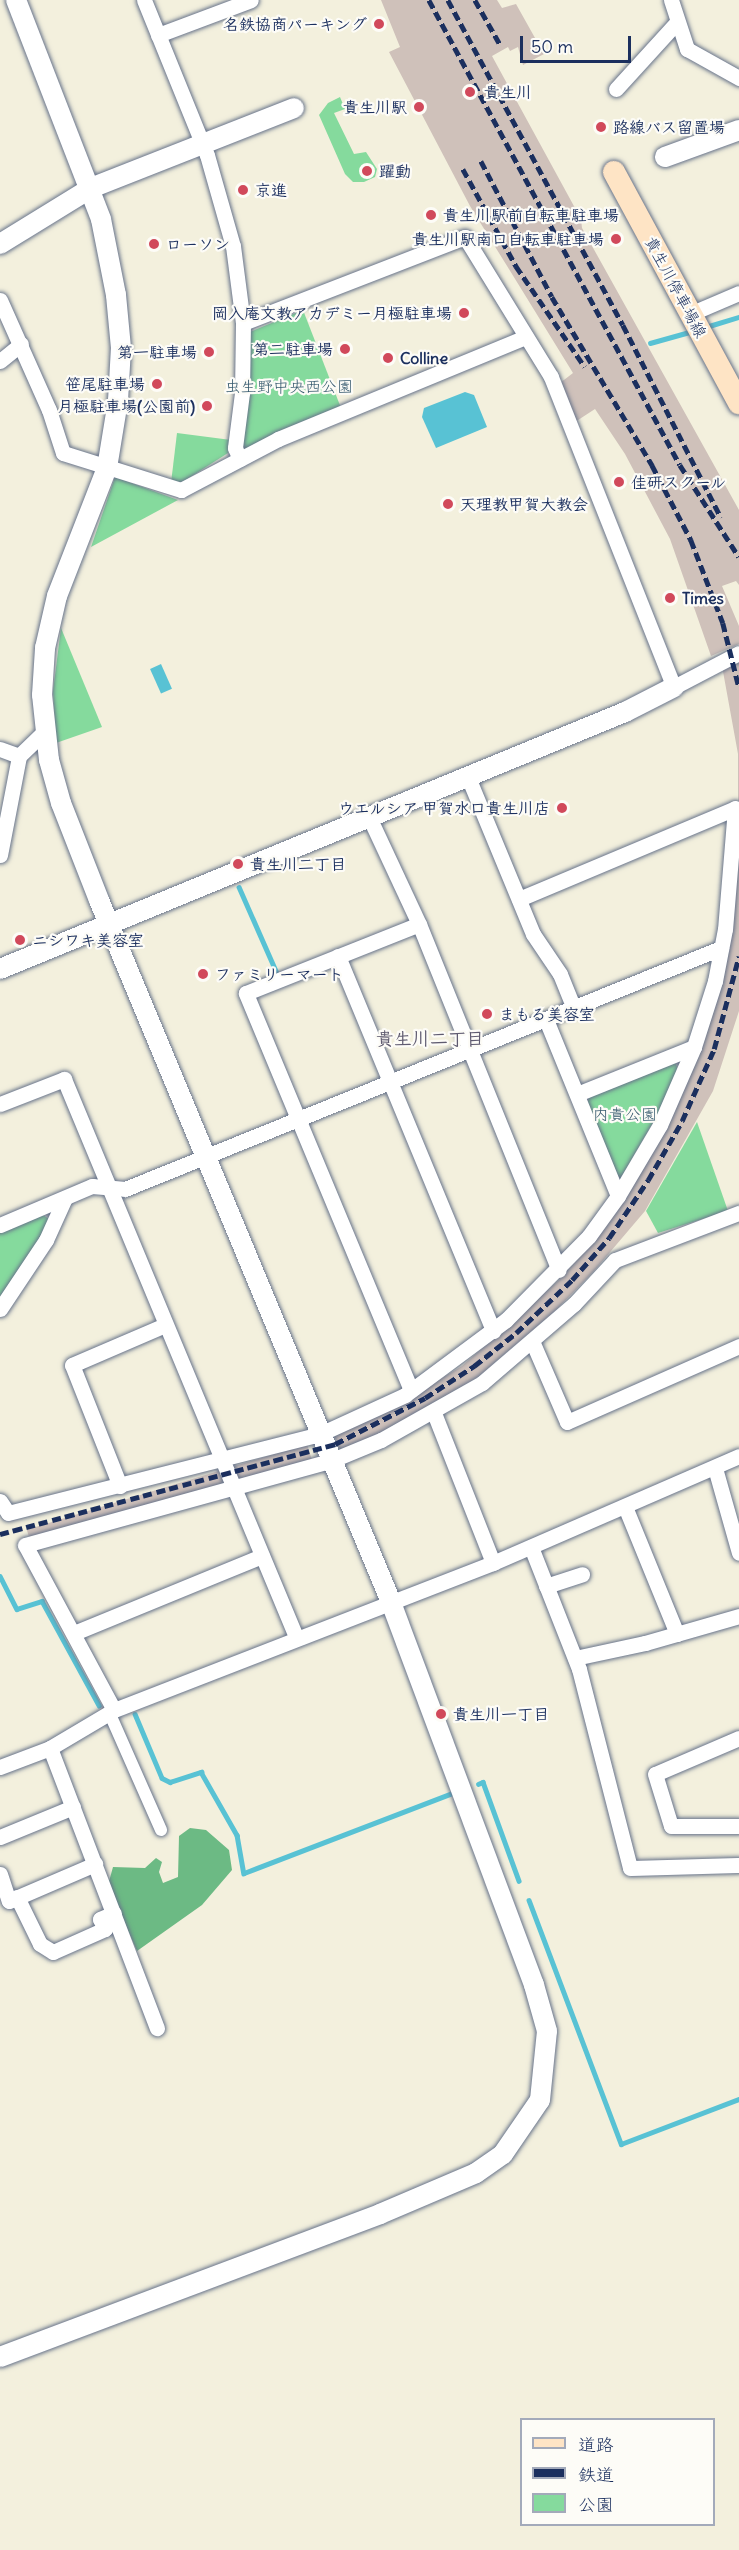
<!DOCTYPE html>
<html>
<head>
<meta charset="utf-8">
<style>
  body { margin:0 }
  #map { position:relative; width:739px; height:2550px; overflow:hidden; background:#f3f0dd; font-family:Delius,"Klee One",sans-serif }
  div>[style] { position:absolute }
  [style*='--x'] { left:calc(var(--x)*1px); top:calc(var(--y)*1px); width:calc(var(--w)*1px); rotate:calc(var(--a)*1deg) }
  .industrial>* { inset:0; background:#cfc1ba; transform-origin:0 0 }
  .green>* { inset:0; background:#85da9d }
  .forest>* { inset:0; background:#6cba84 }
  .water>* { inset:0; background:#58c2d4; transform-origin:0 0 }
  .stream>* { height:4.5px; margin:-2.25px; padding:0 2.25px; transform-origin:2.25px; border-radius:2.25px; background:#58c2d4 }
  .roads { filter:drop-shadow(0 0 2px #67738a) drop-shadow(0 0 2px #67738a) }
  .pedestrian>* { height:12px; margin:-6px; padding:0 6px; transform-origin:6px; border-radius:6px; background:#fff }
  .minor>* { height:15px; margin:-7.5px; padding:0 7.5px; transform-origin:7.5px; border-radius:7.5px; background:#fff }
  .tertiary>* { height:20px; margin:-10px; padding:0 10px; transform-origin:10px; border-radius:10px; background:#fff }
  .secondary>* { height:22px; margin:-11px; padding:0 11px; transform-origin:11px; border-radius:11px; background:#fee4c5 }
  .rail>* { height:4.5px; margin-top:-2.25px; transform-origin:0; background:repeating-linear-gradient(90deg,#1b2f5e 0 9px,transparent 0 13.5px) }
  .dots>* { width:16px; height:16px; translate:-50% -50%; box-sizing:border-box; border:3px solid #fdfcf7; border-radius:50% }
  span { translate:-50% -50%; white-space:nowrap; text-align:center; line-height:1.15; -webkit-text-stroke:4.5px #fdfcf7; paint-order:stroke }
  .poi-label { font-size:16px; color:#1b2f5e; font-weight:700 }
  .right { translate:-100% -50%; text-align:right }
  .left { translate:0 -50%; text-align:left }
  .street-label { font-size:16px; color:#1b2f5e }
  .park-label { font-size:16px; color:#365a6e }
  .neighbourhood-label { font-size:18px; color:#5f5b70; font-weight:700 }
  .legend { position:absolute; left:520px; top:2418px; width:195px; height:108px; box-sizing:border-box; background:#fdfcf7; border:2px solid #a3aaba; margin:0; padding:8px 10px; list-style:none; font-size:18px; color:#1b2f5e }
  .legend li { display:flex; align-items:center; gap:12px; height:30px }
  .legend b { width:30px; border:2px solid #a3aaba }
  .scale { position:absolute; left:520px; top:36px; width:111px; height:27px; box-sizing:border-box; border:3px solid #1b2f5e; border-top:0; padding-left:8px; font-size:18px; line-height:21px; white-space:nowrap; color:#1b2f5e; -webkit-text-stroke:4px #fdfcf7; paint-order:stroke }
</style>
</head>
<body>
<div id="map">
  <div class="industrial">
    <i style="clip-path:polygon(381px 0,497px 0,502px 8px,516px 4px,544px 54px,523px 65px,518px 47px,510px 51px,508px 47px,492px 56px,581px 219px,582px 228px,739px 510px,739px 585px,736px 581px,722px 586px,739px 626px,739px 644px,711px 656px,670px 539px,625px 454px,595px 409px,575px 422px,560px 383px,573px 373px,470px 206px,389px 52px,400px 47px)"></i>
    <i style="clip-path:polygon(739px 662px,739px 1011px,713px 1091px,645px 1211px,594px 1271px,556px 1310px,478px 1377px,394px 1427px,341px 1452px,334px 1435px,397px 1405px,462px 1366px,560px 1279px,588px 1247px,697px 1050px,738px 815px,738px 754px,722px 666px)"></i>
    <i style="left:307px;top:1444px;width:17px;height:293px;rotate:73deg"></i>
  </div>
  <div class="green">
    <i style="clip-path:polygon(340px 97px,345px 109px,334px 113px,354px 154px,366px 152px,377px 169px,375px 177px,364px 182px,353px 182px,345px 174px,319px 115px,328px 103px)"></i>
    <i style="clip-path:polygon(303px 310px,341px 408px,246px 451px,240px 447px,250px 332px)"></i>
    <i style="clip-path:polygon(177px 433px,231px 440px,228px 453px,181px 483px,171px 483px)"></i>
    <i style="clip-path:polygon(115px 477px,178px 500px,91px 547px,114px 480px)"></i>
    <i style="clip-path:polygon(61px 628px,102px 727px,56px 743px,53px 691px)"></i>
    <i style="clip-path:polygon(675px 1062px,678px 1069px,662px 1107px,619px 1181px,587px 1102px,591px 1095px)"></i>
    <i style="clip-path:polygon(697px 1122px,728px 1211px,658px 1233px,646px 1211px)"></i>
    <i style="clip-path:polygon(43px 1215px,49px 1219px,40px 1239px,0 1299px,0 1233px)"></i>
  </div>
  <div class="forest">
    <i style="clip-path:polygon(190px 1828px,206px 1830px,229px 1850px,232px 1870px,202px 1905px,137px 1951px,108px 1885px,113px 1867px,145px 1868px,156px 1858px,162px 1862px,159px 1872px,163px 1883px,178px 1877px,179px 1836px)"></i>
  </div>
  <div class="water">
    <i style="clip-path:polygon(465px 392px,474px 395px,487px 427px,436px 448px,422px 417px,424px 408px)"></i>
    <i style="left:161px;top:664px;width:27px;height:12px;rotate:66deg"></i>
  </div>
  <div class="stream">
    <i style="--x:709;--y:326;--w:31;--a:-17"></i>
    <i style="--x:650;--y:343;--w:45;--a:-15.6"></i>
    <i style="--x:239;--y:887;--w:92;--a:66.2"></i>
    <i style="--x:0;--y:1576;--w:37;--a:63"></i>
    <i style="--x:17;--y:1609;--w:26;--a:-18"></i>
    <i style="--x:42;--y:1601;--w:119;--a:61.3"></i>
    <i style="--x:135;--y:1714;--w:69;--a:67.1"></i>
    <i style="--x:162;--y:1778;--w:9;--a:27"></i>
    <i style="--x:170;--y:1782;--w:33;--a:-18"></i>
    <i style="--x:201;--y:1772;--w:73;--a:60.3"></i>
    <i style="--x:237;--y:1835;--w:39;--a:80"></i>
    <i style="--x:244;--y:1873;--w:221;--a:-21"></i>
    <i style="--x:478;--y:1784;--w:5;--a:-22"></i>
    <i style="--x:483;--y:1782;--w:105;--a:70"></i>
    <i style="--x:529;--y:1900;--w:261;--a:69.3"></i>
    <i style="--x:621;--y:2144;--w:126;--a:-20.9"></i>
  </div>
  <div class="roads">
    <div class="pedestrian">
      <i style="--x:109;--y:1712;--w:129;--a:66.2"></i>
    </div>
    <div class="minor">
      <i style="--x:144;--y:0;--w:167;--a:67.9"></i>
      <i style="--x:207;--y:155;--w:95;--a:74.1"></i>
      <i style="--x:233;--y:246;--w:78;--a:82.6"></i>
      <i style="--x:243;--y:323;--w:70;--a:90.8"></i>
      <i style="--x:242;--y:393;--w:55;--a:97.3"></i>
      <i style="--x:235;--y:448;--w:12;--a:66"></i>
      <i style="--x:671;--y:0;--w:52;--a:71.9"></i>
      <i style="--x:687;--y:49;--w:60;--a:29.1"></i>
      <i style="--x:158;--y:35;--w:99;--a:-20.6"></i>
      <i style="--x:616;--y:89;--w:89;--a:-47.7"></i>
      <i style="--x:0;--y:300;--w:120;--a:66"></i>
      <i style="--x:49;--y:410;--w:45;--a:72"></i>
      <i style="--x:63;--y:453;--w:124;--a:17.4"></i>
      <i style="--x:181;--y:490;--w:110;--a:-27.7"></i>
      <i style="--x:278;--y:439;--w:268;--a:-22.4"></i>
      <i style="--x:690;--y:314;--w:53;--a:-23.2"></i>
      <i style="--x:243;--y:323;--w:238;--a:-21.2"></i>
      <i style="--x:465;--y:237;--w:164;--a:58.4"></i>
      <i style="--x:551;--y:377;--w:334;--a:68.4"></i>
      <i style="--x:674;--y:687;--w:73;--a:-27.6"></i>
      <i style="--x:0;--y:361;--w:27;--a:-39"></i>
      <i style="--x:0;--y:749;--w:20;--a:20"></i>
      <i style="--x:468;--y:777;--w:170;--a:67.5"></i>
      <i style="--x:533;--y:934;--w:48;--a:56"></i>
      <i style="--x:560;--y:974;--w:38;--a:68"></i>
      <i style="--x:370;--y:819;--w:116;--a:65"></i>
      <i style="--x:419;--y:924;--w:373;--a:68"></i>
      <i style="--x:0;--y:855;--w:101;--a:-79.1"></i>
      <i style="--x:19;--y:756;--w:36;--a:-44"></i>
      <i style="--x:519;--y:899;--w:234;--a:-22.8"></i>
      <i style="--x:735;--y:808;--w:121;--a:94.7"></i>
      <i style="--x:725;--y:929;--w:53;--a:100.9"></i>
      <i style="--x:715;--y:981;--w:69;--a:107.7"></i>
      <i style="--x:694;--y:1047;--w:126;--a:158.1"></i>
      <i style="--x:338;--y:956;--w:406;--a:67.5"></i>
      <i style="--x:0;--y:1104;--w:69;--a:-21.3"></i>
      <i style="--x:64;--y:1079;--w:604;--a:67.42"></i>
      <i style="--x:618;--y:1196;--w:82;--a:-59.4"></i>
      <i style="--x:660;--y:1125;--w:85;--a:-66.4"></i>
      <i style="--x:0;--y:1225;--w:100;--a:-23"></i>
      <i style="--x:92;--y:1186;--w:33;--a:5"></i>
      <i style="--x:125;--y:1189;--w:643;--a:-22.02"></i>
      <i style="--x:0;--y:1309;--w:83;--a:-56.3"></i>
      <i style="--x:46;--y:1240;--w:46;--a:-65.7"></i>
      <i style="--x:532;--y:1341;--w:88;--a:66.6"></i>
      <i style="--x:567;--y:1422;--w:188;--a:-23.8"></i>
      <i style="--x:411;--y:1390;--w:430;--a:-112.6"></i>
      <i style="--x:246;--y:993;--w:186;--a:-21.7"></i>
      <i style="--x:434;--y:1413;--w:161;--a:68.5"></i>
      <i style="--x:715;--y:1468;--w:88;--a:74.2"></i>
      <i style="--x:120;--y:1486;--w:130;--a:-111.6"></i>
      <i style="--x:72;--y:1365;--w:101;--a:-23.3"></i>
      <i style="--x:0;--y:1501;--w:14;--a:56"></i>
      <i style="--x:8;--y:1513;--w:322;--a:-14.2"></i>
      <i style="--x:320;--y:1434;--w:94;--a:-24.6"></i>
      <i style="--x:405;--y:1395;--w:126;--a:-36.6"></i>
      <i style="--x:506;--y:1320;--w:118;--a:-45.3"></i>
      <i style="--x:589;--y:1236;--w:49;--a:-54.1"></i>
      <i style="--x:618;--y:1196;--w:190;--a:-112.2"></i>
      <i style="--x:626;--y:1509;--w:135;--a:67.8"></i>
      <i style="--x:531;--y:1547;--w:131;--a:68.5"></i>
      <i style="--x:579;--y:1669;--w:205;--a:75.6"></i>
      <i style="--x:630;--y:1868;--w:109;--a:-1.6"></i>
      <i style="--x:546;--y:1586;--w:38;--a:-18"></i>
      <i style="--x:74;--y:1633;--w:203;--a:-22.3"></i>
      <i style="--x:575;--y:1658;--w:72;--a:-12.1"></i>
      <i style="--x:645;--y:1643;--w:98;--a:-16"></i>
      <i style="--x:114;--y:1710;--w:187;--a:-118.3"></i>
      <i style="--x:25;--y:1545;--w:316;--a:-15.4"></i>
      <i style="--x:330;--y:1461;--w:55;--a:-22.4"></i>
      <i style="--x:381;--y:1440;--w:116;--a:-29.4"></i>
      <i style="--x:482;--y:1383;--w:121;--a:-40.7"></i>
      <i style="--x:574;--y:1304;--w:60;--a:-47"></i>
      <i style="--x:615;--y:1260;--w:133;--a:-20.8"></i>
      <i style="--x:739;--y:1738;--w:91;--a:156.8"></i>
      <i style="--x:655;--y:1774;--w:54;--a:72.9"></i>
      <i style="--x:671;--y:1826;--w:68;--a:0"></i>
      <i style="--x:50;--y:1748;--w:300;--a:69.1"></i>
      <i style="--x:0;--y:1767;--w:53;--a:-20.8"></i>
      <i style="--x:50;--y:1748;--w:74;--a:-30.7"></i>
      <i style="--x:114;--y:1710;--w:407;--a:-21.2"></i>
      <i style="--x:493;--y:1563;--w:268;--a:-23.5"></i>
      <i style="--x:0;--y:1837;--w:79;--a:-22.3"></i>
      <i style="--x:0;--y:1874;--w:28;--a:72"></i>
      <i style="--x:9;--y:1901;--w:94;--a:-23.3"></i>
      <i style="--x:17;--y:1897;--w:52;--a:63.9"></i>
      <i style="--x:40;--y:1944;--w:15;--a:32"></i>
      <i style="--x:53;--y:1952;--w:57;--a:-23.9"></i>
      <i style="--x:105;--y:1929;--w:11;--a:-117"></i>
      <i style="--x:100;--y:1919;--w:15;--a:-23"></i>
    </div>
    <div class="tertiary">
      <i style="--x:665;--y:157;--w:79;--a:-20"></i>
      <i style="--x:0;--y:244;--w:107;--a:-31.6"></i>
      <i style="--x:91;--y:188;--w:218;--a:-21.5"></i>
      <i style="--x:0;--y:969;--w:676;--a:-22.35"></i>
      <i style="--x:625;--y:712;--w:55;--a:-27"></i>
      <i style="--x:0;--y:2357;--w:406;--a:-20.6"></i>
      <i style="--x:380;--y:2214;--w:104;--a:-23.1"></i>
      <i style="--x:476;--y:2173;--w:33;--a:-35"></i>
      <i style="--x:503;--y:2154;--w:65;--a:-55.6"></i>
      <i style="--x:540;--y:2100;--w:69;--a:-84.2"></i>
      <i style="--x:547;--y:2031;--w:48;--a:-105.8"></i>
      <i style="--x:534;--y:1985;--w:409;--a:-110.5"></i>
      <i style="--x:391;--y:1602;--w:760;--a:-112.59"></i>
      <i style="--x:99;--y:900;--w:104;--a:-111.4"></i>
      <i style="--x:61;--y:803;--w:45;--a:-105.6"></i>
      <i style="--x:49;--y:760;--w:65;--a:-96.1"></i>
      <i style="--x:42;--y:695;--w:47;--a:-86.3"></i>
      <i style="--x:45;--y:648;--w:53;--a:-77"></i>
      <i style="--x:57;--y:596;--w:137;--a:-68.7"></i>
      <i style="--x:107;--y:468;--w:68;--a:-80.7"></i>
      <i style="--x:118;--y:401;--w:53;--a:-86.8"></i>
      <i style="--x:121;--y:348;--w:53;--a:-95.4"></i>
      <i style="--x:116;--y:295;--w:77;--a:-101.2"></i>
      <i style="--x:101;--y:219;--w:235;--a:-111.2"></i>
    </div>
    <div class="secondary">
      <i style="--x:614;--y:172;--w:263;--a:61.6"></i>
    </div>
  </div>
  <div class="rail">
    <i style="--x:429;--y:0;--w:528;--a:61.64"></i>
    <i style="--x:680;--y:465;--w:109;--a:57.3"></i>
    <i style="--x:448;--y:0;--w:369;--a:61.7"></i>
    <i style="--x:623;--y:325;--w:216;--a:63"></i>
    <i style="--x:475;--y:0;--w:53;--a:60.5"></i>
    <i style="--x:481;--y:161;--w:153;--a:62.4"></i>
    <i style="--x:552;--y:297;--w:196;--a:59.2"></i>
    <i style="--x:652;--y:465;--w:85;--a:62.5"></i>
    <i style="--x:691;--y:540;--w:89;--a:68.9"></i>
    <i style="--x:723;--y:623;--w:66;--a:76"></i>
    <i style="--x:463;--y:169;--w:111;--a:61.3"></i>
    <i style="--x:516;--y:266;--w:122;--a:55.7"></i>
    <i style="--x:0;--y:1534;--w:347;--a:-15"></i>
    <i style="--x:335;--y:1444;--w:101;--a:-27.1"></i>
    <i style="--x:425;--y:1398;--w:59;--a:-33.1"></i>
    <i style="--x:474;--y:1366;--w:53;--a:-38.2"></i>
    <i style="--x:516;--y:1333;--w:77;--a:-43.4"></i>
    <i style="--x:572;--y:1280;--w:56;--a:-48.6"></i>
    <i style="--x:609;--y:1238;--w:70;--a:-56.1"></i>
    <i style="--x:648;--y:1180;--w:68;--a:-60"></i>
    <i style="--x:682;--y:1121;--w:79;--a:-66"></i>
    <i style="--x:714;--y:1049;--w:96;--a:-75"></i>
  </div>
  <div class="dots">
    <i style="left:379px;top:24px;background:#d1495b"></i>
    <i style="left:470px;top:92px;background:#d1495b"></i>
    <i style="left:419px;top:107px;background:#d1495b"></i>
    <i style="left:601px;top:127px;background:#d1495b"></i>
    <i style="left:367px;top:171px;background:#d1495b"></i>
    <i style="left:243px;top:190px;background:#d1495b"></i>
    <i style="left:431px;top:215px;background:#d1495b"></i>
    <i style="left:616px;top:239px;background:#d1495b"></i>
    <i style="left:154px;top:244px;background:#d1495b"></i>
    <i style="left:464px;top:313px;background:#d1495b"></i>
    <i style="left:345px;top:349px;background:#d1495b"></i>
    <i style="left:209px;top:352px;background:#d1495b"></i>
    <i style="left:388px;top:358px;background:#d1495b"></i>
    <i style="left:157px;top:384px;background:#d1495b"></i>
    <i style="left:207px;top:406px;background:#d1495b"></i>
    <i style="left:619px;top:482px;background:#d1495b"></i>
    <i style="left:448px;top:504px;background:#d1495b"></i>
    <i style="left:670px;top:598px;background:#d1495b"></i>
    <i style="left:562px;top:808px;background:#d1495b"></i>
    <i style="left:238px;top:864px;background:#d1495b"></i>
    <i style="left:20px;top:940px;background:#d1495b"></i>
    <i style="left:203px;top:974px;background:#d1495b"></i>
    <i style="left:487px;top:1014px;background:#d1495b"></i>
    <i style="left:441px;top:1714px;background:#d1495b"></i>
  </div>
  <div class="poi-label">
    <span class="right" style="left:367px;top:24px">名鉄協商パーキング</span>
    <span class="left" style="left:484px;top:92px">貴生川</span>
    <span class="right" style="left:407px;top:107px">貴生川駅</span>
    <span class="left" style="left:613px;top:127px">路線バス留置場</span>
    <span class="left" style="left:379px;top:171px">躍動</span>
    <span class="left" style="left:255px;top:190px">京進</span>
    <span class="left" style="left:443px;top:215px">貴生川駅前自転車駐車場</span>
    <span class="right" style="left:604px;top:239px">貴生川駅南口自転車駐車場</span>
    <span class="left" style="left:166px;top:244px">ローソン</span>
    <span class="right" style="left:452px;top:313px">岡入庵文教アカデミー月極駐車場</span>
    <span class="right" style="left:333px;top:349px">第二駐車場</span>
    <span class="right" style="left:197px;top:352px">第一駐車場</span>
    <span class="left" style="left:400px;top:358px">Colline</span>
    <span class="right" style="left:145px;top:384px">笹尾駐車場</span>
    <span class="right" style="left:195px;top:406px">月極駐車場(公園前)</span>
    <span class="left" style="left:631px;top:482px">佳研スクール</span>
    <span class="left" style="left:460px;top:504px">天理教甲賀大教会</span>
    <span class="left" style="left:682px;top:598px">Times</span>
    <span class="right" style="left:550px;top:808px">ウエルシア 甲賀水口貴生川店</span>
    <span class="left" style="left:250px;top:864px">貴生川二丁目</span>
    <span class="left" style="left:32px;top:940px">ニシワキ美容室</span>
    <span class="left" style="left:215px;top:974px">ファミリーマート</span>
    <span class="left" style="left:499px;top:1014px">まもる美容室</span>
    <span class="left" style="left:453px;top:1714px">貴生川一丁目</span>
  </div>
  <div class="street-label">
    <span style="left:676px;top:287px;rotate:62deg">貴生川停車場線</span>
  </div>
  <div class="park-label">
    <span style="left:289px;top:386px">虫生野中央西公園</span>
    <span style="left:625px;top:1114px">内貴公園</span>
  </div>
  <div class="neighbourhood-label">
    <span style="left:430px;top:1039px">貴生川二丁目</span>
  </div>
  <ul class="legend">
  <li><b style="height:8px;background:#fee4c5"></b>道路</li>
  <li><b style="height:8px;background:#1b2f5e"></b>鉄道</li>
  <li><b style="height:16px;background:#85da9d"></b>公園</li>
  </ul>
  <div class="scale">50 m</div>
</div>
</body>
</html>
